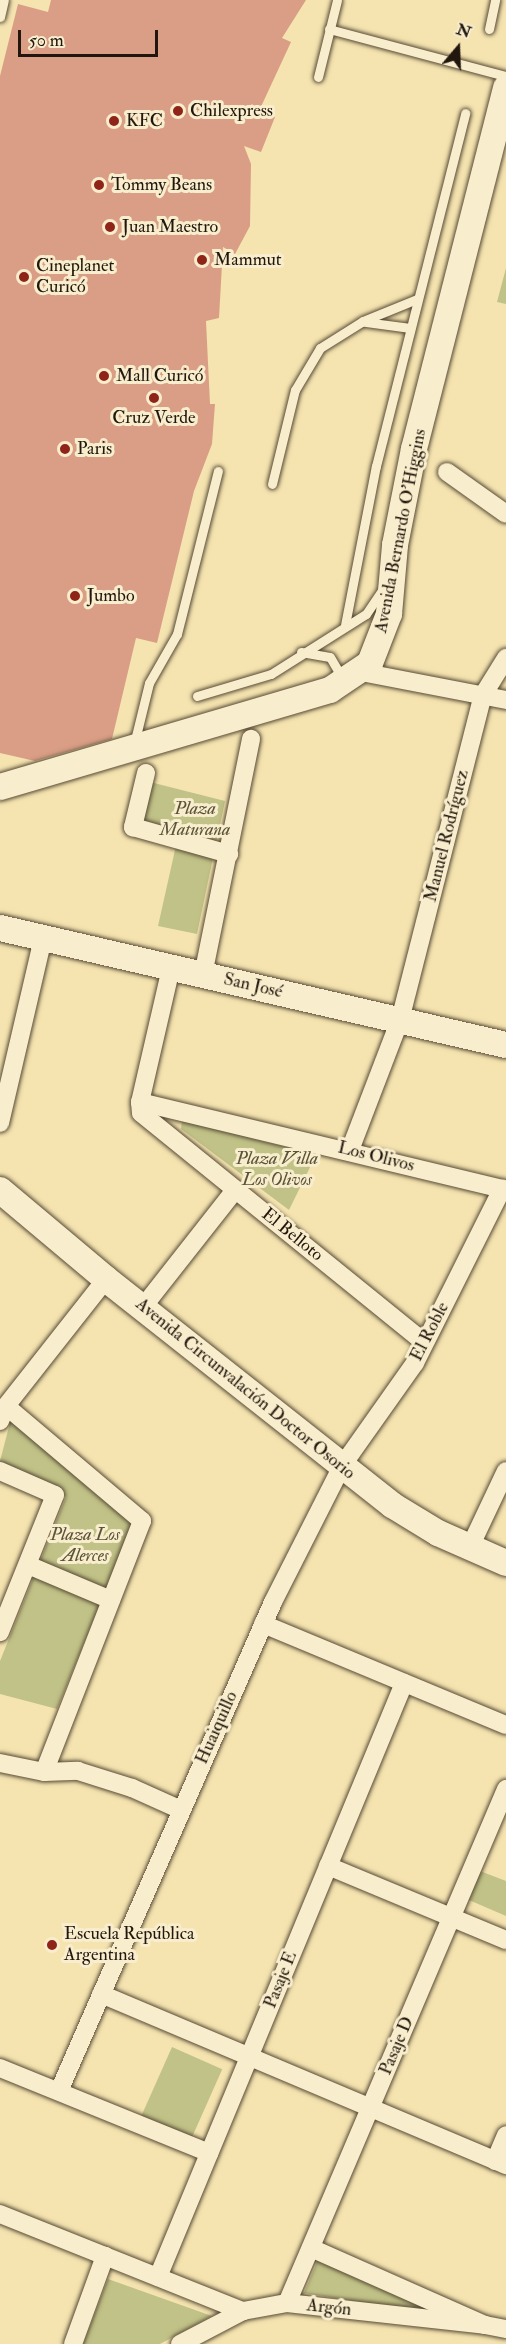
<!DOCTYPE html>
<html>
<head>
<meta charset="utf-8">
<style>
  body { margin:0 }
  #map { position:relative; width:506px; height:2344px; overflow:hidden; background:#f5e4b0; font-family:"IM FELL Double Pica",serif }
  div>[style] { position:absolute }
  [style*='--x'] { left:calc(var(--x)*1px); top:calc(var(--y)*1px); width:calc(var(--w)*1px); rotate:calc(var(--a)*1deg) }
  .green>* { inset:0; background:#c1c287; transform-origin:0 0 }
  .building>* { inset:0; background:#d99e85 }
  .roads { filter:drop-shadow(0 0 2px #574a36) drop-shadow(0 0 2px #574a36) }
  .lane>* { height:9px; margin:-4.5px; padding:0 4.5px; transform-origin:4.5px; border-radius:4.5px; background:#f8edcc }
  .street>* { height:18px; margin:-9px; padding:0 9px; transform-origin:9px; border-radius:9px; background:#f8edcc }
  .secondary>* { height:26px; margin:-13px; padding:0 13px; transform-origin:13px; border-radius:13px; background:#f8edcc }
  .dots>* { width:16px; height:16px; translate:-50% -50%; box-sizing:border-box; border:3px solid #f8edcc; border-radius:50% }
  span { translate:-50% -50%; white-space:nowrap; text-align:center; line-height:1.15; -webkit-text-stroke:6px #f8edcc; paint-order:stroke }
  .poi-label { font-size:18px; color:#22170e }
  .left { translate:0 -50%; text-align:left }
  .street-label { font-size:18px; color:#22170e }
  .park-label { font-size:18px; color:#5a5338; font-style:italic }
  .north { position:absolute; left:428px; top:18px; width:60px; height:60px; -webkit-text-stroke:4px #f8edcc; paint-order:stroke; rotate:19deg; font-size:16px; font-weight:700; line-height:24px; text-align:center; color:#22170e }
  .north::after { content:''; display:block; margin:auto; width:21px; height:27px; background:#22170e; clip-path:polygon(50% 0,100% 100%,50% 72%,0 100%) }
  .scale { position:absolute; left:18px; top:30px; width:140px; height:27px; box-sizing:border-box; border:3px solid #22170e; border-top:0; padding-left:8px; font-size:18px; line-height:21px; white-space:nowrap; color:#22170e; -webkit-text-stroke:4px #f8edcc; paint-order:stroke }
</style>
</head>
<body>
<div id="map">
  <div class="green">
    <i style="clip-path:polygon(506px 268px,506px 304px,497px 302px)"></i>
    <i style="clip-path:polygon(150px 782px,225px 801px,197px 934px,158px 926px,177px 841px,139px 830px)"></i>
    <i style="clip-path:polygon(182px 1120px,316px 1155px,289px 1210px,181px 1129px)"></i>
    <i style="clip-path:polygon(11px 1419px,134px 1521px,57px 1709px,0 1694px,0 1661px,66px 1497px,0 1461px)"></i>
    <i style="clip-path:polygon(467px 1866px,506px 1881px,506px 1916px,455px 1894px)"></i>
    <i style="left:172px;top:2047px;width:55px;height:79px;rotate:24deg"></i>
    <i style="clip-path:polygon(318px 2260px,449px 2316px,304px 2293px)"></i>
    <i style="clip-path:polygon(108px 2279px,212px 2316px,160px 2344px,83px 2344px)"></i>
  </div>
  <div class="building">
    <i style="clip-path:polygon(51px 0,306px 0,282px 38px,291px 42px,259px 111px,275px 117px,261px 152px,244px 146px,251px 164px,250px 226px,235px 254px,223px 247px,219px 318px,206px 321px,210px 404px,215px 404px,212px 444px,194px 491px,157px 643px,136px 638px,112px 739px,35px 761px,0 753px,0 76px,18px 4px,48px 12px)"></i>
  </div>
  <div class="roads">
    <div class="lane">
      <i style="--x:0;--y:17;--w:17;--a:-77"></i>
      <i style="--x:329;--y:29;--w:183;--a:14.9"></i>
      <i style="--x:489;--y:29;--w:30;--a:-78"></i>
      <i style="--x:318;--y:77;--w:79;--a:-76.1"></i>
      <i style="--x:365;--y:322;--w:45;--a:7.6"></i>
      <i style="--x:272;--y:484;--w:97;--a:-76.3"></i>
      <i style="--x:295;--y:390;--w:49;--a:-59.2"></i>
      <i style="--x:320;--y:348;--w:51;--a:-32.1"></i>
      <i style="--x:363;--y:321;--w:58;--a:-22.2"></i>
      <i style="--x:345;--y:625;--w:162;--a:-79"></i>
      <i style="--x:376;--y:466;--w:364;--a:-75.8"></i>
      <i style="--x:301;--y:652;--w:29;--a:10"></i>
      <i style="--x:330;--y:657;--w:16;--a:60"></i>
      <i style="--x:338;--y:671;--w:8;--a:104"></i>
      <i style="--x:197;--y:696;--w:77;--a:-16.6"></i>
      <i style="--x:271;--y:674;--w:112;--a:-32.3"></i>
      <i style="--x:366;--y:614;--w:29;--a:-56"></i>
      <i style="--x:134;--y:744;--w:63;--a:-76.2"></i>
      <i style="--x:149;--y:683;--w:56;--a:-60.3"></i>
      <i style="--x:177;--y:634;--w:168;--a:-75.9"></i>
    </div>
    <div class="street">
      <i style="--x:447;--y:472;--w:72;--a:35.4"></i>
      <i style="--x:361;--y:672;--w:148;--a:10.9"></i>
      <i style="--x:146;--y:773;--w:56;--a:103.5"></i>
      <i style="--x:133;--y:827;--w:100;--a:15.7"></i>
      <i style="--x:171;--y:968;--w:138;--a:103"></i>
      <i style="--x:140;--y:1102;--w:11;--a:85"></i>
      <i style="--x:141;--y:1113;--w:365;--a:39"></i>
      <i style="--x:203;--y:975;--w:241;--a:-78.5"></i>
      <i style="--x:140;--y:1102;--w:376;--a:13.5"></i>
      <i style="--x:0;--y:1123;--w:190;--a:-76.9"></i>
      <i style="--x:350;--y:1150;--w:139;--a:-69"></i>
      <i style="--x:400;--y:1020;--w:335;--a:-75.7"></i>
      <i style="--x:483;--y:695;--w:44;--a:-58.1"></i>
      <i style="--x:143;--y:1307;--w:149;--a:-51.8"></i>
      <i style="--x:6;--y:1406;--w:178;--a:40.2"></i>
      <i style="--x:142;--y:1521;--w:269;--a:111.3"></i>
      <i style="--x:0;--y:1421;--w:16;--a:-68"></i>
      <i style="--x:6;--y:1406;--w:162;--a:-51.8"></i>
      <i style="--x:0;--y:1471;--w:60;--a:23.6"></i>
      <i style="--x:55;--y:1495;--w:148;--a:111.9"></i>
      <i style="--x:470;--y:1547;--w:84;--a:-64.7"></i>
      <i style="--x:28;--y:1565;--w:90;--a:22.9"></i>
      <i style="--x:263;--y:1624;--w:263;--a:22.6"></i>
      <i style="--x:0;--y:1763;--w:45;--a:11.6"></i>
      <i style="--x:44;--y:1772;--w:34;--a:-2"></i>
      <i style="--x:78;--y:1771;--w:57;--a:17.5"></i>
      <i style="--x:132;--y:1788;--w:54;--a:24.2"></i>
      <i style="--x:328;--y:1866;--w:193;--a:22.6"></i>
      <i style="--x:101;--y:1994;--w:440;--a:22.9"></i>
      <i style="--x:0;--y:2068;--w:226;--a:22.1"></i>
      <i style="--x:59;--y:2091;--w:534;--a:-66.36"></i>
      <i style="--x:273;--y:1602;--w:153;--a:-63.1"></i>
      <i style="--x:342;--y:1466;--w:126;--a:-54.7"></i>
      <i style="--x:415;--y:1363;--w:195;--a:-63.4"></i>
      <i style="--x:495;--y:2161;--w:28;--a:-67"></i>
      <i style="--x:0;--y:2214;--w:262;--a:21.8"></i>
      <i style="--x:311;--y:2248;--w:190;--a:23.9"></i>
      <i style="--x:485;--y:2325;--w:21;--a:11"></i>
      <i style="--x:158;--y:2277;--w:643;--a:-67.5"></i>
      <i style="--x:287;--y:2303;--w:559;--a:-66.92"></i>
      <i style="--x:73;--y:2344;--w:94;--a:-70"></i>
      <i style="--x:180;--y:2344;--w:71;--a:-27.6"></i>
      <i style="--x:243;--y:2311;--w:45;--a:-10.3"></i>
      <i style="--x:287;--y:2303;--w:199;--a:6.3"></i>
    </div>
    <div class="secondary">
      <i style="--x:0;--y:787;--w:344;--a:-16.4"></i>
      <i style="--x:330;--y:690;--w:48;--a:-34"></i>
      <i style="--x:370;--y:663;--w:53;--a:-68.8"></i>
      <i style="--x:389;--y:614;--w:69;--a:-85"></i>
      <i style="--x:395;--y:545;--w:98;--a:-78.8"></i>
      <i style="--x:414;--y:449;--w:373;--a:-75.7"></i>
      <i style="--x:0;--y:928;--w:519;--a:13.02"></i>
      <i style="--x:0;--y:1190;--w:138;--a:40"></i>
      <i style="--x:106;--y:1279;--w:365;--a:38.3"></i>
      <i style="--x:392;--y:1505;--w:54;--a:31.3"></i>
      <i style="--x:438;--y:1533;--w:74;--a:23.8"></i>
    </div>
  </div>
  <div class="dots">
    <i style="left:178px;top:111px;background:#8f2418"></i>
    <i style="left:114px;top:121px;background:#8f2418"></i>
    <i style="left:99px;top:185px;background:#8f2418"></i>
    <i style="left:110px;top:227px;background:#8f2418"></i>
    <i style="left:202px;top:260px;background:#8f2418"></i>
    <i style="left:24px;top:277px;background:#8f2418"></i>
    <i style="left:104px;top:376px;background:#8f2418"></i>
    <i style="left:154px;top:398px;background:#8f2418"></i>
    <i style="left:65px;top:449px;background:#8f2418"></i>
    <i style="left:75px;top:596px;background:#8f2418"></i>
    <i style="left:52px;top:1945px;background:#8f2418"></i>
  </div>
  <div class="poi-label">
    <span class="left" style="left:190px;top:111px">Chilexpress</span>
    <span class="left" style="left:126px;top:121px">KFC</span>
    <span class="left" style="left:111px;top:185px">Tommy Beans</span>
    <span class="left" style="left:122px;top:227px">Juan Maestro</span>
    <span class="left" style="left:214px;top:260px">Mammut</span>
    <span class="left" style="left:36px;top:277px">Cineplanet<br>Curicó</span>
    <span class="left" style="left:116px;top:376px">Mall Curicó</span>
    <span style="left:154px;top:418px">Cruz Verde</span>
    <span class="left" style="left:77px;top:449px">Paris</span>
    <span class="left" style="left:87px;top:596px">Jumbo</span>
    <span class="left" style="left:64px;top:1945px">Escuela República<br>Argentina</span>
  </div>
  <div class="street-label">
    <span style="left:401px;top:531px;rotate:-79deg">Avenida Bernardo O'Higgins</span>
    <span style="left:447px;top:836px;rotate:-76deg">Manuel Rodríguez</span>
    <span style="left:253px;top:986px;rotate:13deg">San José</span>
    <span style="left:376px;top:1157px;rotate:14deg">Los Olivos</span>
    <span style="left:292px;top:1235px;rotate:39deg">El Belloto</span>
    <span style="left:430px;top:1332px;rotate:-63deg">El Roble</span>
    <span style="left:245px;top:1389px;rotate:39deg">Avenida Circunvalación Doctor Osorio</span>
    <span style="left:217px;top:1728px;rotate:-66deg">Huaiquillo</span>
    <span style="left:281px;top:1980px;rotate:-68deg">Pasaje E</span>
    <span style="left:397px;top:2046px;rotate:-67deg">Pasaje D</span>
    <span style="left:329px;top:2308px;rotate:6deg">Argón</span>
  </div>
  <div class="park-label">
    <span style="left:195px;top:820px">Plaza<br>Maturana</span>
    <span style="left:277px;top:1170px">Plaza Villa<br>Los Olivos</span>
    <span style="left:85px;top:1546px">Plaza Los<br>Alerces</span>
  </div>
  <div class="north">N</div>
  <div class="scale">50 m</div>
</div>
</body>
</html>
